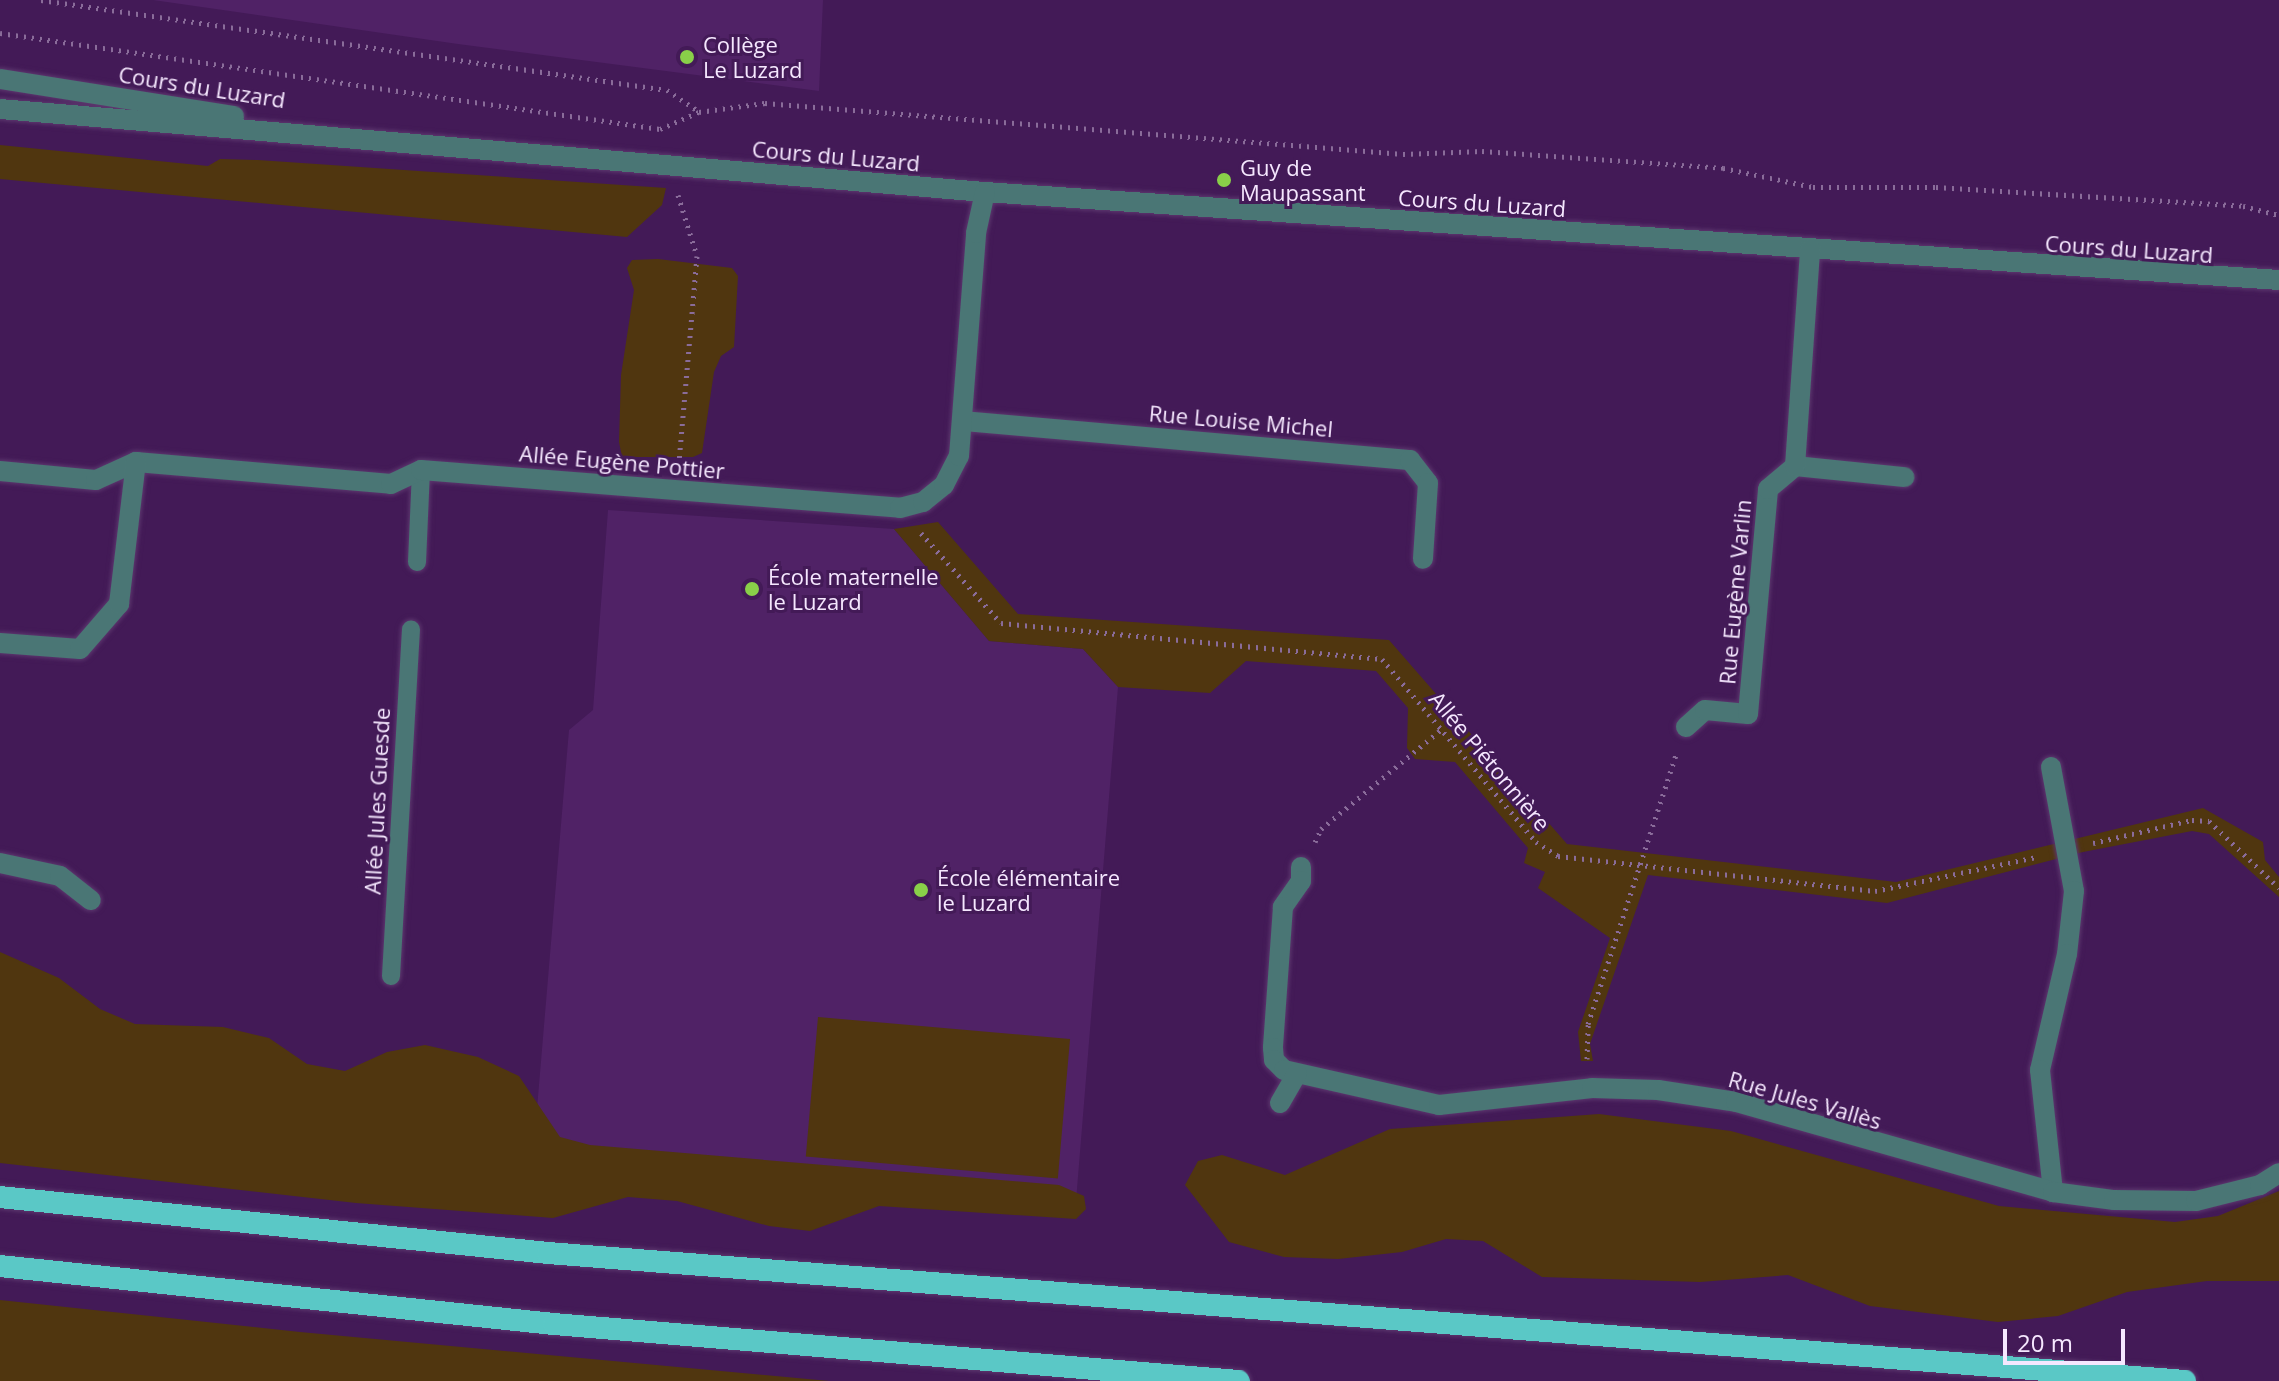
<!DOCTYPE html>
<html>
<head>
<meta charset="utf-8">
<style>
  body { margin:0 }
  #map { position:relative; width:2279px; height:1381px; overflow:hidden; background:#431a57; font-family:"Open Sans",sans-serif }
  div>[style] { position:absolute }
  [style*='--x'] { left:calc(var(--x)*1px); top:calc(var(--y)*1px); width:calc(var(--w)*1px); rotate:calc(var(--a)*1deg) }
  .built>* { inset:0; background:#502266 }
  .green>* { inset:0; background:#50360f; transform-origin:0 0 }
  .path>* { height:5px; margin-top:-2.5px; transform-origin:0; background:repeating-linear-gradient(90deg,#8a6c9a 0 2px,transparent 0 8px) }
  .roads { filter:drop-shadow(0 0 2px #5c376e) drop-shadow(0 0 2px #5c376e) }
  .service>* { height:18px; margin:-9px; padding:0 9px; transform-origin:9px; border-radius:9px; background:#4a7675 }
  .minor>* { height:20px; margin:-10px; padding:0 10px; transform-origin:10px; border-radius:10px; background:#4a7675 }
  .trunk>* { height:22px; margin:-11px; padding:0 11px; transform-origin:11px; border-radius:11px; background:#5ac8c6 }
  .dots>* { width:22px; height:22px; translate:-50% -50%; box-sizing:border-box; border:4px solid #431a57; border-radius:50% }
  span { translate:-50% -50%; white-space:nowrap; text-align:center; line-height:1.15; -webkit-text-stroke:6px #431a57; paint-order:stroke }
  .poi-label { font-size:22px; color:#f5e7fe }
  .left { translate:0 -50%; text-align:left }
  .street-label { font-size:22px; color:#f5e7fe }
  .scale { position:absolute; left:2003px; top:1329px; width:122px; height:36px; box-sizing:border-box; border:4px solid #f5e7fe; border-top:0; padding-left:10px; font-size:24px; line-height:28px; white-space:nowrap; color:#f5e7fe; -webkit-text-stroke:6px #431a57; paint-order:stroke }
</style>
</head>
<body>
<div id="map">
  <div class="built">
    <i style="clip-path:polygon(153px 0,823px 0,819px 91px,458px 44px)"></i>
    <i style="clip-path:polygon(608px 510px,894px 529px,989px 641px,1083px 649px,1118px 687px,1076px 1201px,533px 1156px,569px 730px,593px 710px)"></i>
  </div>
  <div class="green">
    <i style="clip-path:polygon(0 145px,208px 166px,220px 159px,258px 160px,666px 188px,662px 205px,627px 237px,0 179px)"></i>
    <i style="clip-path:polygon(658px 259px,732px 268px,738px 276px,734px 347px,721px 356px,714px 372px,702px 453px,693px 457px,622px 457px,619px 442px,621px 375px,634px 290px,627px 268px,632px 260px)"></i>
    <i style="clip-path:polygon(938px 522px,1018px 614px,1389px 640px,1567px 844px,1896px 882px,2203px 808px,2263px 842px,2265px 860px,2279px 877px,2279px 897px,2209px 834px,2192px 831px,2083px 852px,1887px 903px,1648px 875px,1590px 1044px,1593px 1061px,1581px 1061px,1578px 1032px,1610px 938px,1538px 888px,1545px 872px,1524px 863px,1528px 848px,1455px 762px,1415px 759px,1407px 748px,1408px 708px,1376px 671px,1246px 661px,1210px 693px,1118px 687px,1083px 649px,989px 641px,894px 529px)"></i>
    <i style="clip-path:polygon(0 952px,59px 978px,100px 1009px,135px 1024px,223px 1027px,269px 1038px,307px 1064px,345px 1071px,387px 1052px,425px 1045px,478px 1057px,519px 1076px,560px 1137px,590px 1145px,1059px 1185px,1084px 1196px,1086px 1209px,1076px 1219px,879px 1206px,810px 1231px,769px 1226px,677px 1201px,628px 1197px,553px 1218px,356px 1203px,0 1163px)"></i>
    <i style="left:818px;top:1017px;width:253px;height:140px;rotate:5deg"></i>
    <i style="clip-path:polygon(1599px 1114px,1731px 1131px,1999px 1206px,2175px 1222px,2218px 1216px,2279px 1191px,2279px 1281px,2207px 1281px,2127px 1292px,2058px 1316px,1998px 1322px,1870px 1306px,1788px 1275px,1700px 1282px,1542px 1277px,1483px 1241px,1446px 1239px,1402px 1252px,1338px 1259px,1284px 1257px,1229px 1242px,1185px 1185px,1198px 1161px,1222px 1155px,1285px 1175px,1390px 1129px)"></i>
    <i style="clip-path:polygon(0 1300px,300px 1332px,829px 1381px,0 1381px)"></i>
  </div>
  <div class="path">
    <i style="--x:41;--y:0;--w:632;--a:8.18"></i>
    <i style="--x:667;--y:90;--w:37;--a:34"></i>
    <i style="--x:0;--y:33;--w:667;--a:8.28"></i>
    <i style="--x:660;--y:129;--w:43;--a:-23.6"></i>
    <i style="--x:699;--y:112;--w:67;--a:-7.8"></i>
    <i style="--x:765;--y:103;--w:640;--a:4.57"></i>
    <i style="--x:1403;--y:154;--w:79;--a:-2.2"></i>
    <i style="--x:1482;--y:151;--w:242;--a:4"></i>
    <i style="--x:1723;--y:168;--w:92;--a:11.9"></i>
    <i style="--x:1813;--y:187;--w:123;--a:0"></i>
    <i style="--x:1936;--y:187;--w:308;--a:3.5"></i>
    <i style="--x:2243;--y:206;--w:37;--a:14"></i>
    <i style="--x:678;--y:195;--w:64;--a:72.7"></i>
    <i style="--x:697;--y:256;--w:206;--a:95"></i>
    <i style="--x:921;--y:533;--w:120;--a:48.4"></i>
    <i style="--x:1001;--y:623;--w:383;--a:5.4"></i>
    <i style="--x:1382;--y:659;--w:239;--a:49.9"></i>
    <i style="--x:1536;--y:842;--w:26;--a:32"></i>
    <i style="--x:1558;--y:856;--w:319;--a:6.3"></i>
    <i style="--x:1875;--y:891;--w:166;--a:-11.9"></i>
    <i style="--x:1315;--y:842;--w:14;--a:-65"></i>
    <i style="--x:1321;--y:829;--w:157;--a:-39.6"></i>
    <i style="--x:2093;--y:843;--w:102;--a:-13.1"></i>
    <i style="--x:2192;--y:820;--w:17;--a:3"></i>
    <i style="--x:2209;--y:821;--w:97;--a:43.7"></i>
    <i style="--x:1587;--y:1059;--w:35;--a:-88"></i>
    <i style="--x:1588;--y:1024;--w:283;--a:-71.9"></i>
  </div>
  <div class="roads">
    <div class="service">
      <i style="--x:417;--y:562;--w:92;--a:-87.5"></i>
      <i style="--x:391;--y:976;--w:347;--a:-86.7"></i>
    </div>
    <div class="minor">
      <i style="--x:0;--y:79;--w:237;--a:9"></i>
      <i style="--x:0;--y:109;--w:988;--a:4.82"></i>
      <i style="--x:985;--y:192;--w:1297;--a:3.89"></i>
      <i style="--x:963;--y:421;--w:449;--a:5"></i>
      <i style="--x:1410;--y:460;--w:29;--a:52"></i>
      <i style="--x:1428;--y:483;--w:76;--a:93.8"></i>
      <i style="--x:1795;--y:466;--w:110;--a:5.8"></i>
      <i style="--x:0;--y:471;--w:96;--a:5.4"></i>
      <i style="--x:96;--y:480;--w:44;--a:-24.2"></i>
      <i style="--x:136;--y:462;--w:256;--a:4.9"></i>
      <i style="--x:391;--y:484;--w:33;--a:-25"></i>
      <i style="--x:421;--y:470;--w:481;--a:4.5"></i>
      <i style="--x:900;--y:508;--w:24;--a:-15"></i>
      <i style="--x:923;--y:502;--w:27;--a:-39"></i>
      <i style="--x:944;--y:485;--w:33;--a:-63"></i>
      <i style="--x:959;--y:456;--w:224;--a:-85.6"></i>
      <i style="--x:976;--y:233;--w:42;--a:-77.6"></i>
      <i style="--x:0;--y:643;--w:80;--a:4.3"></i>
      <i style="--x:80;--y:649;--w:60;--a:-49.1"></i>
      <i style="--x:119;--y:604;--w:143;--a:-83.2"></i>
      <i style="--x:1686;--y:727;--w:25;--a:-42"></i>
      <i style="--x:1705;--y:710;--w:43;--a:5.3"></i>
      <i style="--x:1748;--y:714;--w:226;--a:-84.9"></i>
      <i style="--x:1768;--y:489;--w:35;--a:-40"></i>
      <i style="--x:1795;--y:466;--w:217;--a:-86"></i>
      <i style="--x:2051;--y:767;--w:126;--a:79.5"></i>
      <i style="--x:2074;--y:891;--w:63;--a:96.3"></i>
      <i style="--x:2067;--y:954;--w:119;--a:103.1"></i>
      <i style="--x:2040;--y:1070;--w:123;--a:83.9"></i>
      <i style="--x:0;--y:863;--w:61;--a:12.2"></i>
      <i style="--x:60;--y:876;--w:39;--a:38"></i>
      <i style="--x:1301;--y:867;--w:14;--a:90"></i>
      <i style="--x:1301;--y:881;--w:32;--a:125"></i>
      <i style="--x:1283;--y:907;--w:141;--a:94.1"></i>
      <i style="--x:1273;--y:1048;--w:12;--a:85"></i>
      <i style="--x:1274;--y:1060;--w:14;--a:45"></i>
      <i style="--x:1284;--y:1070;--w:159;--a:12.7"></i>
      <i style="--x:1439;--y:1105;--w:154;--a:-6.3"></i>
      <i style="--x:1592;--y:1088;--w:66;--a:1.7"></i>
      <i style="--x:1658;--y:1090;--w:79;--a:8.7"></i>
      <i style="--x:1736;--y:1102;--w:330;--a:15.8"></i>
      <i style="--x:2053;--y:1192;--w:62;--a:7.5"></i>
      <i style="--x:2114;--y:1200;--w:82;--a:0.7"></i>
      <i style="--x:2196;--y:1201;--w:66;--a:-14"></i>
      <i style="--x:2260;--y:1185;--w:22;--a:-32"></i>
      <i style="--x:1280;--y:1103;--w:34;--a:-60"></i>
    </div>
    <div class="trunk">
      <i style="--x:0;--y:1197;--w:551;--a:5.83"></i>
      <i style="--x:548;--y:1253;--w:1642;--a:4.47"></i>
      <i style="--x:0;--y:1266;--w:557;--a:5.98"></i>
      <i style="--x:554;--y:1324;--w:687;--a:4.76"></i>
    </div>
  </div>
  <div class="dots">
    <i style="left:687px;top:57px;background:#89cf49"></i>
    <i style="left:1224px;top:180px;background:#89cf49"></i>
    <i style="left:752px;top:589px;background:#89cf49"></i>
    <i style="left:921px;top:890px;background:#89cf49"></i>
  </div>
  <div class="poi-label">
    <span class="left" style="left:703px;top:57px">Collège<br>Le Luzard</span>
    <span class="left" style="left:1240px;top:180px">Guy de<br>Maupassant</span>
    <span class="left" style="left:768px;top:589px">École maternelle<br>le Luzard</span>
    <span class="left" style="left:937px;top:890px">École élémentaire<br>le Luzard</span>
  </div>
  <div class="street-label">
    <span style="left:202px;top:87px;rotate:9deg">Cours du Luzard</span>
    <span style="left:836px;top:156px;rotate:5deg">Cours du Luzard</span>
    <span style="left:1482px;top:203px;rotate:4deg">Cours du Luzard</span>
    <span style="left:2129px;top:249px;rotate:4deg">Cours du Luzard</span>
    <span style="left:1241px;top:421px;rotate:5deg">Rue Louise Michel</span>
    <span style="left:622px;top:462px;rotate:5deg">Allée Eugène Pottier</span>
    <span style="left:1735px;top:592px;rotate:-85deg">Rue Eugène Varlin</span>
    <span style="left:1490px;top:761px;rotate:50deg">Allée Piétonnière</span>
    <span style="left:377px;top:801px;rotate:-87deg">Allée Jules Guesde</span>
    <span style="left:1805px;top:1100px;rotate:16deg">Rue Jules Vallès</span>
  </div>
  <div class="scale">20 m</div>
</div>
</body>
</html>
